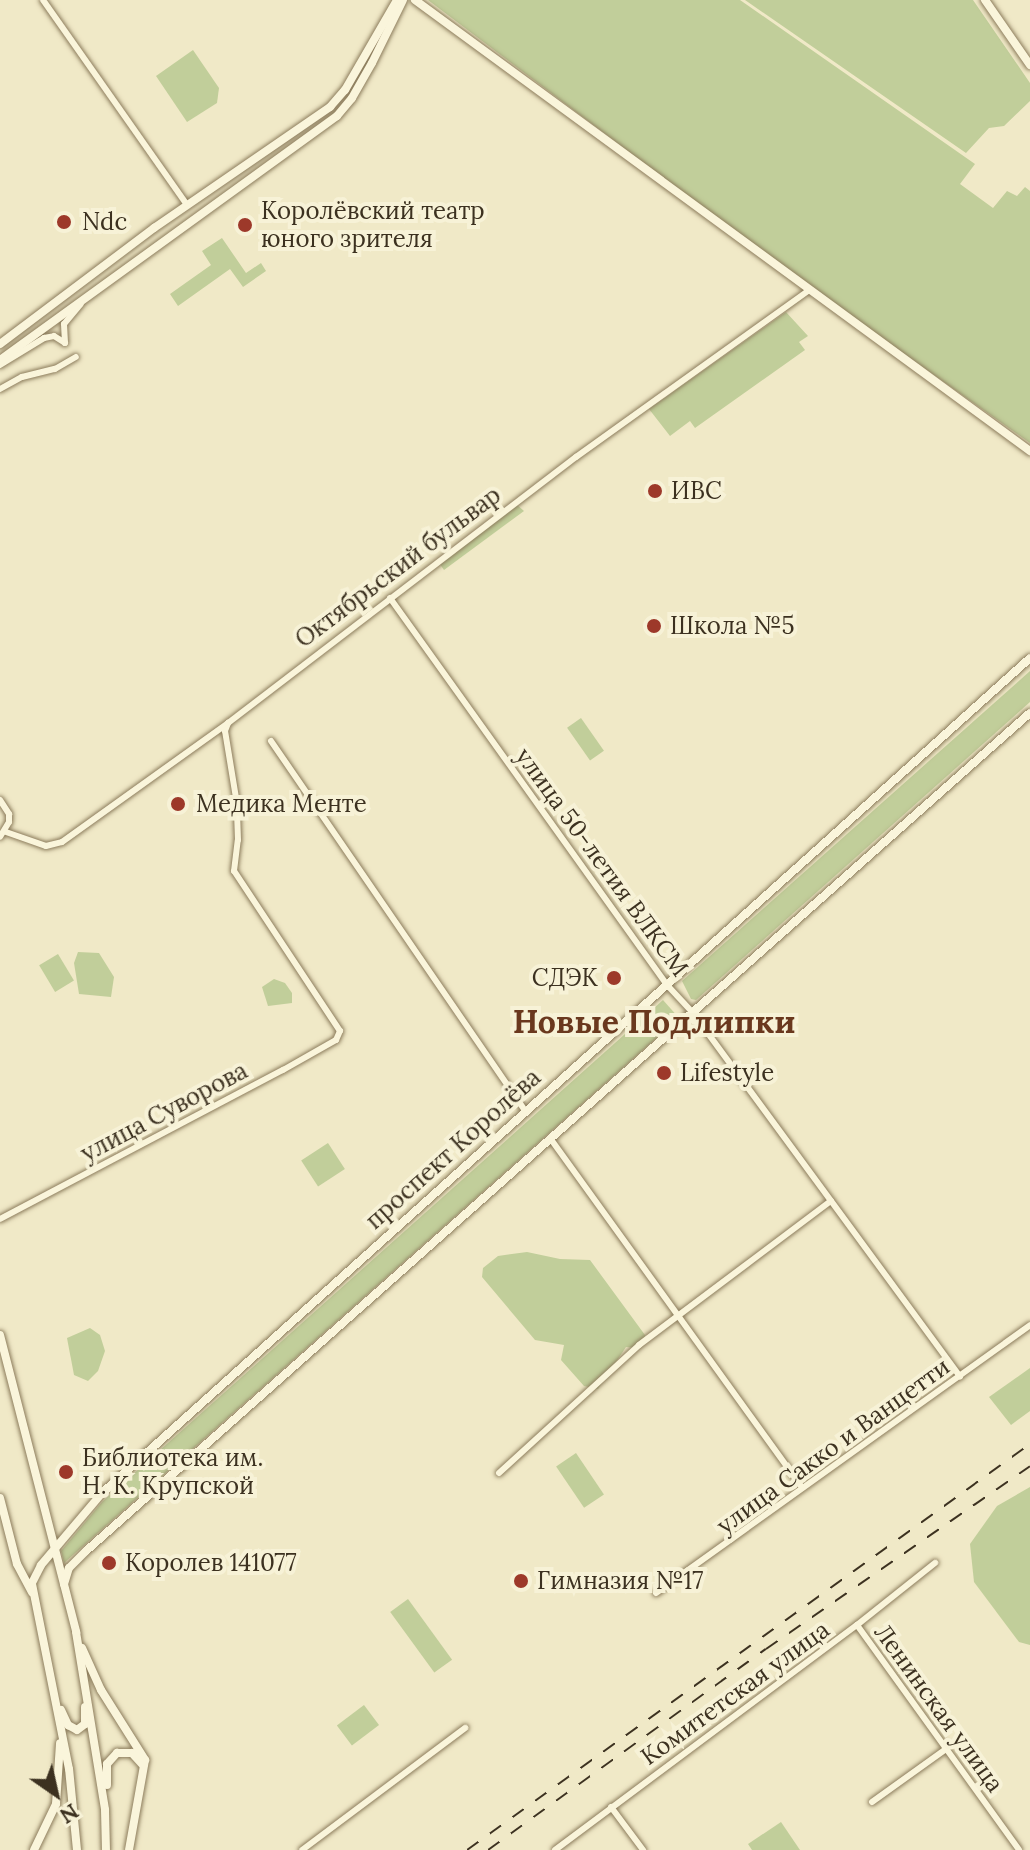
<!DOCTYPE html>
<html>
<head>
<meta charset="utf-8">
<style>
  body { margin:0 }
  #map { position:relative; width:1030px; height:1850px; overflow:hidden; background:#f0e9c7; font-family:Lora,serif }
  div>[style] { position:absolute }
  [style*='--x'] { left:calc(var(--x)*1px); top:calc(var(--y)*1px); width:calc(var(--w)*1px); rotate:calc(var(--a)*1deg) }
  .green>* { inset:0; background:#c1ce9a; transform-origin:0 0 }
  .roads { filter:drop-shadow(0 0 2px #8c7c5c) drop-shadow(0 0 2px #8c7c5c) }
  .street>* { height:6px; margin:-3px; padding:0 3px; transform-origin:3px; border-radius:3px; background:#faf5db }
  .secondary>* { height:8px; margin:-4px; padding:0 4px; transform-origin:4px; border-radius:4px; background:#faf5db }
  .rail>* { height:2px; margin-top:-1px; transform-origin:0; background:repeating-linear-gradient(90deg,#3c3120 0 14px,transparent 0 28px) }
  .dots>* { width:22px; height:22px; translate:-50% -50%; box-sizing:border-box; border:4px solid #f7f2d7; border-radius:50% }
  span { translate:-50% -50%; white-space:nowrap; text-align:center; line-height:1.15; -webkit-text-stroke:8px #f7f2d7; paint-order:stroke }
  .poi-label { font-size:24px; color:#3c3120 }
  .left { translate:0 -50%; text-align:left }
  .right { translate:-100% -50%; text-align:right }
  .street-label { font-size:24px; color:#3c3120 }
  .district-label { font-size:32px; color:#6a381e; font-weight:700 }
  .north { position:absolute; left:16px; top:1754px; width:80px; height:80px; -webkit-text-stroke:6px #f7f2d7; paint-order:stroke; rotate:146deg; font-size:22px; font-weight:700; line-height:32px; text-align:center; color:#3c3120 }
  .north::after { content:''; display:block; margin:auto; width:28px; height:36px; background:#3c3120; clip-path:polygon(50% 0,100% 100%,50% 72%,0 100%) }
</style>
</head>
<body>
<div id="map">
  <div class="green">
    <i style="clip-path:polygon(428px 0,740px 0,975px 164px,960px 184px,993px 208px,1007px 191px,1017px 196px,1025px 187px,1030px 191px,1030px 443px,783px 268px)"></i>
    <i style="clip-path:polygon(745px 0,973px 0,1030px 83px,1030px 101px,1004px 126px,989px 128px,966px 153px)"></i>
    <i style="clip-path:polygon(193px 50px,219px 88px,217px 103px,187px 122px,156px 76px)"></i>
    <i style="clip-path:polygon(222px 238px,246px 273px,261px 263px,266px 271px,243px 287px,230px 269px,178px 306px,170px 294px,211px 265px,202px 251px)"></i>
    <i style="clip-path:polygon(786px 312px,808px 336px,799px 342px,805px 350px,695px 428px,690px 421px,670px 436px,649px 409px)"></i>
    <i style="clip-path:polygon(516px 504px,524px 511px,444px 570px,439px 563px)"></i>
    <i style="clip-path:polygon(1030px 671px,1030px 702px,696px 1000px,691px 999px,682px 981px)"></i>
    <i style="left:581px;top:718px;width:40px;height:17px;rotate:55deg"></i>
    <i style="clip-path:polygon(78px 952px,99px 953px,114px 977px,111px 997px,79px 994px,74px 963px)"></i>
    <i style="left:58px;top:954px;width:31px;height:22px;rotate:59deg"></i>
    <i style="clip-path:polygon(274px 979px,285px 983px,292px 993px,292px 1003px,268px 1006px,262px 987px)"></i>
    <i style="clip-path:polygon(663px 1000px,679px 1018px,64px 1563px,61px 1551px,102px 1502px)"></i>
    <i style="left:328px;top:1143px;width:31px;height:32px;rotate:57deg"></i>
    <i style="clip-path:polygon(527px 1252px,560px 1259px,590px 1260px,645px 1335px,645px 1342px,638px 1348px,626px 1347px,598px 1389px,584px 1386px,561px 1360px,564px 1345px,535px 1340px,482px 1277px,483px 1268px,498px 1256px)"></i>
    <i style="clip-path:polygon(90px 1328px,100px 1335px,105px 1351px,98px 1371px,88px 1381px,74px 1375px,67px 1338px)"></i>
    <i style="clip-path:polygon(1030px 1368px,1030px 1411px,1011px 1425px,989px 1397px)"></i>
    <i style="left:576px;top:1453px;width:50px;height:24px;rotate:56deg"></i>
    <i style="clip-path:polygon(1030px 1487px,1030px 1645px,1019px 1642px,974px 1582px,970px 1544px,997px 1506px)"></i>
    <i style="left:408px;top:1599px;width:75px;height:22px;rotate:54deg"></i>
    <i style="left:364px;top:1705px;width:25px;height:34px;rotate:53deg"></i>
    <i style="clip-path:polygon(781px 1822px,800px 1850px,752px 1850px,748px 1844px)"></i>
  </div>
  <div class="roads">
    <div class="street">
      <i style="--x:43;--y:0;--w:251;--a:54.9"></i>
      <i style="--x:65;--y:343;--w:19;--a:-93"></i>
      <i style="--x:64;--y:324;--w:26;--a:-50"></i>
      <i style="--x:0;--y:365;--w:52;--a:-31.5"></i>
      <i style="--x:44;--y:338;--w:10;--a:-11"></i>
      <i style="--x:54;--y:336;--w:13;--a:32"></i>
      <i style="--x:0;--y:389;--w:25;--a:-29"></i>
      <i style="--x:22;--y:377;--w:34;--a:-14"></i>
      <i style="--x:55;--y:369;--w:24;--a:-30"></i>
      <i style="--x:390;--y:598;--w:476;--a:54.4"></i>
      <i style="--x:667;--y:985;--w:38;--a:47"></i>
      <i style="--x:693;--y:1013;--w:451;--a:53.7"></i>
      <i style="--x:271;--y:741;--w:450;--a:55.5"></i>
      <i style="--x:0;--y:800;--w:17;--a:57"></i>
      <i style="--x:9;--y:814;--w:8;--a:90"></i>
      <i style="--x:9;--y:822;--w:17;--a:121"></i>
      <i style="--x:6;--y:832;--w:42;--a:19.3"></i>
      <i style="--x:46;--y:846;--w:16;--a:-14"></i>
      <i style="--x:62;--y:842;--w:204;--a:-35.6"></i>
      <i style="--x:228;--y:723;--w:438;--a:-37.4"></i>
      <i style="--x:576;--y:457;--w:285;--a:-35.6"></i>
      <i style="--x:550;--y:1138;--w:431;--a:54.2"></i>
      <i style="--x:0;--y:1219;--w:320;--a:-27.8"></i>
      <i style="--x:283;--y:1070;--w:61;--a:-29.5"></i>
      <i style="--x:336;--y:1040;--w:10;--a:-66"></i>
      <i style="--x:340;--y:1031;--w:192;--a:-123.5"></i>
      <i style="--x:234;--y:871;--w:31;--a:-83"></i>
      <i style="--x:238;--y:840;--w:36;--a:-92"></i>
      <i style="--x:237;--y:804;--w:74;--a:-99.3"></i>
      <i style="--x:225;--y:731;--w:9;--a:-69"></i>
      <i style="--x:499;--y:1473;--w:190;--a:-42.4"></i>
      <i style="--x:639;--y:1345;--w:240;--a:-36.9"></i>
      <i style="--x:656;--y:1593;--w:460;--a:-35.6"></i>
      <i style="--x:857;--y:1625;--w:277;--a:54.2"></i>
      <i style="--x:872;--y:1802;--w:91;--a:-35.6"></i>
      <i style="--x:611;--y:1807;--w:54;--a:53.3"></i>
      <i style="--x:302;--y:1850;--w:204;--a:-36.8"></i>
      <i style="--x:555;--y:1850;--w:377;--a:-36.7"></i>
      <i style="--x:857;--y:1625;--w:100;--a:-38.5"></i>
    </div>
    <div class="secondary">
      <i style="--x:415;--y:0;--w:763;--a:36.25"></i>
      <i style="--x:985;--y:0;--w:79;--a:55.3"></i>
      <i style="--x:0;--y:344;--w:193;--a:-37"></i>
      <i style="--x:154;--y:228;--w:214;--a:-34.5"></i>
      <i style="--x:330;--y:107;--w:23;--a:-49"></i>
      <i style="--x:345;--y:90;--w:104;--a:-60"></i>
      <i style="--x:0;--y:360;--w:416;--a:-35.9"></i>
      <i style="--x:337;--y:116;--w:23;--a:-50"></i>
      <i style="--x:352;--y:98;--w:40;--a:-60.3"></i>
      <i style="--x:372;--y:63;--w:70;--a:-63.8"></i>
      <i style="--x:0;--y:1335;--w:307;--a:75.6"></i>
      <i style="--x:76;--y:1632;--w:180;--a:80.7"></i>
      <i style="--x:105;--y:1810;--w:40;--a:88.6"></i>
      <i style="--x:0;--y:1498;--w:68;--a:75.6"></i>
      <i style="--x:17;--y:1564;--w:32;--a:62"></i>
      <i style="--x:64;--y:1584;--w:17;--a:-73"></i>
      <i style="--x:69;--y:1568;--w:24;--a:-45"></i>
      <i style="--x:86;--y:1551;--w:1262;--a:-41.6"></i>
      <i style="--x:82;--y:1648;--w:46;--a:65.7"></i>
      <i style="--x:101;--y:1690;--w:83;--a:57.8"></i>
      <i style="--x:145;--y:1760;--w:91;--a:100.1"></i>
      <i style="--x:61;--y:1710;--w:17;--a:65"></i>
      <i style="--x:68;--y:1725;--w:10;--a:29"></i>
      <i style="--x:77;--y:1730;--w:10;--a:-37"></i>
      <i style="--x:85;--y:1724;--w:17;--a:-90"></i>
      <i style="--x:107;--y:1785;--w:21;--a:-90"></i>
      <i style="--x:107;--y:1764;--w:15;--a:-48"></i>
      <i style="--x:117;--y:1753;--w:15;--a:0"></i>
      <i style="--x:132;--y:1753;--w:15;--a:48"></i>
      <i style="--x:34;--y:1850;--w:51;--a:-64.4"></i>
      <i style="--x:56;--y:1804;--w:61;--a:-86.2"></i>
      <i style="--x:77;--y:1850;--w:81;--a:-95.6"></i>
      <i style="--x:69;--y:1769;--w:190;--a:-101.3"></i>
      <i style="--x:32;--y:1583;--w:20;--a:-63"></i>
      <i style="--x:41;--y:1565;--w:94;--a:-49.7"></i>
      <i style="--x:102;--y:1493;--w:1248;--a:-41.98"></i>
    </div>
  </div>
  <div class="rail">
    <i style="--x:467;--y:1850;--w:694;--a:-35.8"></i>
    <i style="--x:488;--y:1850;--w:343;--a:-35.9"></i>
    <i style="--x:766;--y:1649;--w:321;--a:-34.7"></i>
  </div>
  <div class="dots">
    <i style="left:64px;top:222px;background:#9d392a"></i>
    <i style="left:245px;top:225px;background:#9d392a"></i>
    <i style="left:655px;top:491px;background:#9d392a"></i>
    <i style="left:654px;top:626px;background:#9d392a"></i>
    <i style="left:178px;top:804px;background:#9d392a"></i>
    <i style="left:614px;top:978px;background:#9d392a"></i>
    <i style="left:664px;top:1073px;background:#9d392a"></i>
    <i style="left:66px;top:1472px;background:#9d392a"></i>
    <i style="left:109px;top:1563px;background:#9d392a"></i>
    <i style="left:521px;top:1581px;background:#9d392a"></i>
  </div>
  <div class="poi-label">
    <span class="left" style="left:261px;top:225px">Королёвский театр<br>юного зрителя</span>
    <span class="left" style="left:82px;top:222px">Ndc</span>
    <span class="left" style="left:671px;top:491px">ИВС</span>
    <span class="left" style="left:670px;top:626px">Школа №5</span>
    <span class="left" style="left:196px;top:804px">Медика Менте</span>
    <span class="right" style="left:598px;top:978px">СДЭК</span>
    <span class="left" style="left:680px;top:1073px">Lifestyle</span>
    <span class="left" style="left:82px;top:1472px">Библиотека им.<br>Н. К. Крупской</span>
    <span class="left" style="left:125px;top:1563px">Королев 141077</span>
    <span class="left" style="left:537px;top:1581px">Гимназия №17</span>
  </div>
  <div class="street-label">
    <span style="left:398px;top:567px;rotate:-37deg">Октябрьский бульвар</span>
    <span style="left:602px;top:862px;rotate:54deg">улица 50-летия ВЛКСМ</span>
    <span style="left:164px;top:1112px;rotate:-28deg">улица Суворова</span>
    <span style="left:453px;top:1149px;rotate:-42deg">проспект Королёва</span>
    <span style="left:833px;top:1446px;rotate:-36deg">улица Сакко и Ванцетти</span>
    <span style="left:735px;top:1693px;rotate:-36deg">Комитетская улица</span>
    <span style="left:939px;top:1708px;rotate:54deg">Ленинская улица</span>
  </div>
  <div class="district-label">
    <span style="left:654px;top:1022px">Новые Подлипки</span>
  </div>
  <div class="north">N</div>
</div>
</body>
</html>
